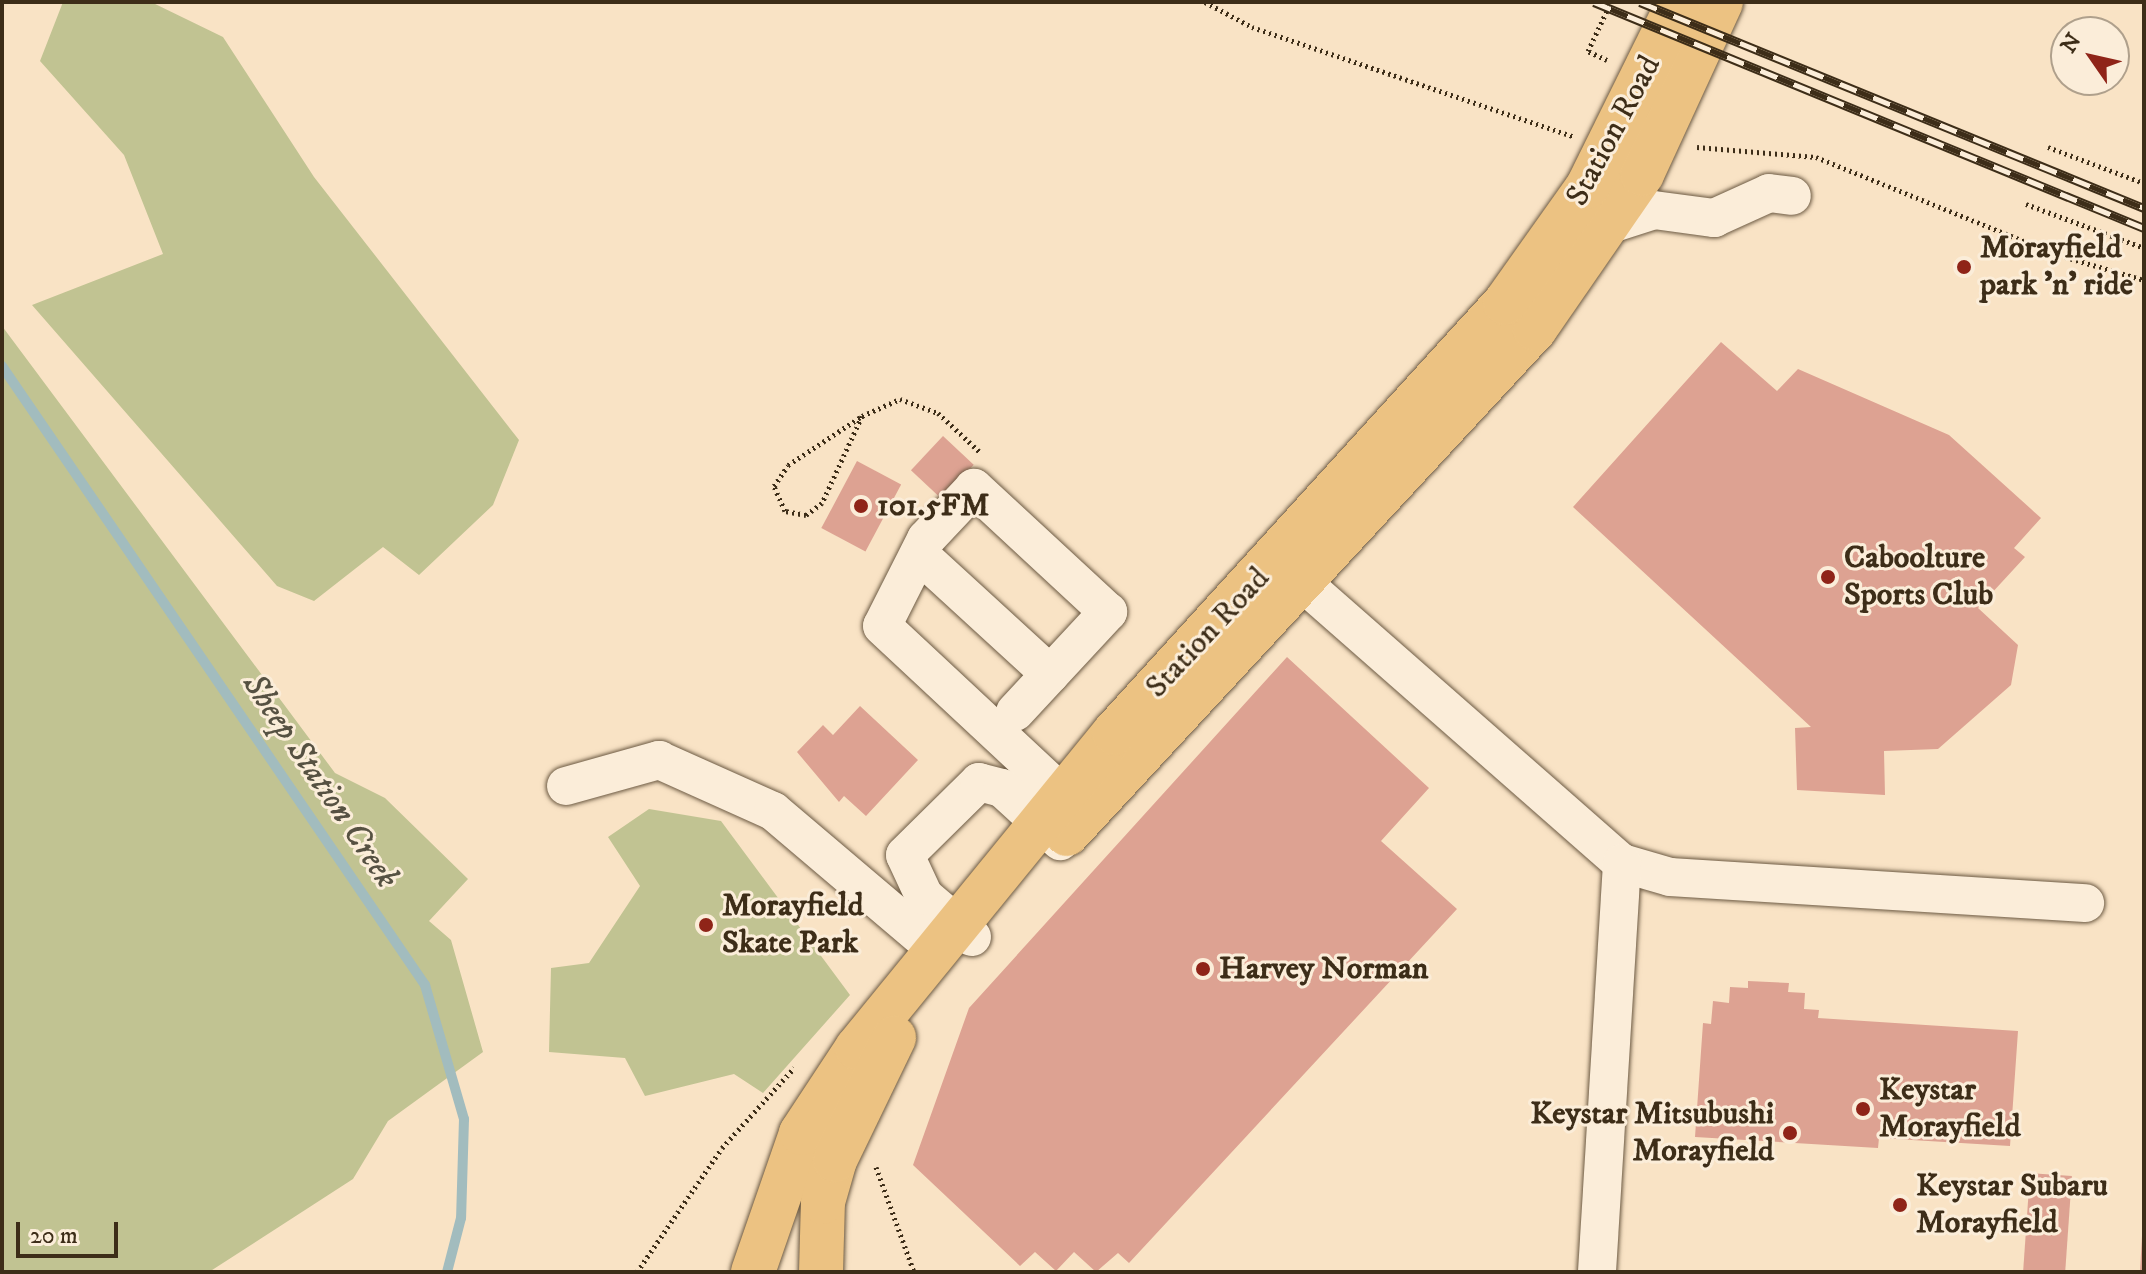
<!DOCTYPE html>
<html>
<head>
<meta charset="utf-8">
<style>
  body { margin:0 }
  #map { position:relative; width:2146px; height:1274px; overflow:hidden; background:#f9e3c5; font-family:"IM FELL DW Pica",serif }
  div>[style] { position:absolute }
  [style*='--x'] { left:calc(var(--x)*1px); top:calc(var(--y)*1px); width:calc(var(--w)*1px); rotate:calc(var(--a)*1deg) }
  .green>* { inset:0; background:#c1c392 }
  .stream>* { height:10px; margin:-5px; padding:0 5px; transform-origin:5px; border-radius:5px; background:#a2bcbe }
  .building>* { inset:0; background:#dda292; transform-origin:0 0 }
  .path>* { height:5px; margin-top:-2.5px; transform-origin:0; background:repeating-linear-gradient(90deg,#3d2d18 0 2px,transparent 0 6px) }
  .roads { filter:drop-shadow(0 0 2px #6c5a43) drop-shadow(0 0 2px #6c5a43) }
  .minor>* { height:38px; margin:-19px; padding:0 19px; transform-origin:19px; border-radius:19px; background:#fbedd9 }
  .major>* { height:44px; margin:-22px; padding:0 22px; transform-origin:22px; border-radius:22px; background:#ecc282 }
  .rail>* { height:9px; margin-top:-4.5px; transform-origin:0; background:repeating-linear-gradient(90deg,#fbedd9 0 18px,#3d2d18 0 36px); box-sizing:border-box; border-block:2px solid #3d2d18 }
  .dots>* { width:22px; height:22px; translate:-50% -50%; box-sizing:border-box; border:4px solid #fbedd9; border-radius:50% }
  span { translate:-50% -50%; white-space:nowrap; text-align:center; line-height:1.15; -webkit-text-stroke:6px #fbedd9; paint-order:stroke }
  .street-label { font-size:32px; color:#3d2d18 }
  .poi-label { font-size:32px; color:#3d2d18; font-weight:700 }
  .left { translate:0 -50%; text-align:left }
  .right { translate:-100% -50%; text-align:right }
  .water-label { font-size:34px; color:#565142; font-style:italic }
  .frame { position:absolute; inset:0; border:4px solid #3d2d18; pointer-events:none }
  .north { position:absolute; left:2050px; top:16px; width:80px; height:80px; box-sizing:border-box; background:#fbedd9; border:2px solid #afa08c; border-radius:50%; rotate:304deg; font-size:22px; font-weight:700; line-height:32px; text-align:center; color:#3d2d18 }
  .north::after { content:''; display:block; margin:auto; width:28px; height:36px; background:#8f2418; clip-path:polygon(50% 0,100% 100%,50% 72%,0 100%) }
  .scale { position:absolute; left:16px; top:1222px; width:102px; height:36px; box-sizing:border-box; border:4px solid #3d2d18; border-top:0; padding-left:10px; font-size:24px; line-height:28px; white-space:nowrap; color:#3d2d18; -webkit-text-stroke:6px #fbedd9; paint-order:stroke }
</style>
</head>
<body>
<div id="map">
  <div class="green">
    <i style="clip-path:polygon(63px 2px,151px 2px,223px 37px,314px 177px,519px 440px,493px 505px,419px 575px,383px 547px,314px 601px,277px 586px,32px 305px,163px 254px,124px 155px,40px 61px)"></i>
    <i style="clip-path:polygon(2px 326px,335px 773px,385px 798px,468px 879px,429px 921px,451px 940px,483px 1052px,388px 1121px,353px 1179px,209px 1272px,2px 1270px)"></i>
    <i style="clip-path:polygon(649px 809px,721px 821px,850px 995px,763px 1093px,734px 1074px,645px 1096px,625px 1058px,549px 1052px,551px 968px,589px 963px,640px 886px,608px 837px)"></i>
  </div>
  <div class="stream">
    <i style="--x:2;--y:366;--w:750;--a:55.65"></i>
    <i style="--x:425;--y:985;--w:140;--a:73.8"></i>
    <i style="--x:464;--y:1119;--w:99;--a:91.7"></i>
    <i style="--x:461;--y:1218;--w:56;--a:104.5"></i>
  </div>
  <div class="building">
    <i style="clip-path:polygon(1721px 342px,1777px 391px,1798px 369px,1949px 435px,2041px 518px,2014px 548px,2025px 557px,1978px 608px,2018px 645px,2011px 685px,1938px 749px,1884px 751px,1885px 795px,1797px 790px,1795px 728px,1811px 727px,1573px 507px)"></i>
    <i style="left:943px;top:436px;width:42px;height:47px;rotate:43deg"></i>
    <i style="left:857px;top:461px;width:50px;height:76px;rotate:28deg"></i>
    <i style="clip-path:polygon(1287px 657px,1429px 788px,1381px 841px,1457px 909px,1129px 1263px,1118px 1253px,1096px 1272px,1074px 1252px,1056px 1271px,1035px 1252px,1020px 1266px,913px 1165px,969px 1008px)"></i>
    <i style="clip-path:polygon(860px 706px,918px 760px,866px 816px,844px 796px,839px 802px,797px 752px,823px 725px,833px 735px)"></i>
    <i style="clip-path:polygon(1748px 981px,1789px 983px,1788px 992px,1805px 993px,1804px 1009px,1819px 1010px,1818px 1018px,2018px 1031px,2010px 1146px,1879px 1138px,1878px 1148px,1695px 1137px,1703px 1023px,1711px 1024px,1713px 1001px,1729px 1003px,1730px 987px,1748px 988px)"></i>
    <i style="left:2030px;top:1173px;width:42px;height:99px;rotate:4deg"></i>
    <i style="clip-path:polygon(2142px 1236px,2144px 1236px,2144px 1272px,2140px 1272px)"></i>
  </div>
  <div class="path">
    <i style="--x:1205;--y:2;--w:53;--a:28"></i>
    <i style="--x:1252;--y:27;--w:339;--a:18.8"></i>
    <i style="--x:1607;--y:60;--w:21;--a:-155"></i>
    <i style="--x:1588;--y:51;--w:54;--a:-64.9"></i>
    <i style="--x:1697;--y:147;--w:119;--a:4.8"></i>
    <i style="--x:1816;--y:157;--w:262;--a:22"></i>
    <i style="--x:2059;--y:255;--w:89;--a:16.4"></i>
    <i style="--x:2048;--y:147;--w:103;--a:20.6"></i>
    <i style="--x:2026;--y:204;--w:126;--a:20.4"></i>
    <i style="--x:862;--y:416;--w:96;--a:114.7"></i>
    <i style="--x:822;--y:503;--w:20;--a:143"></i>
    <i style="--x:806;--y:515;--w:21;--a:-169"></i>
    <i style="--x:785;--y:511;--w:27;--a:-114"></i>
    <i style="--x:774;--y:486;--w:25;--a:-56"></i>
    <i style="--x:788;--y:465;--w:89;--a:-33.5"></i>
    <i style="--x:862;--y:416;--w:42;--a:-24.1"></i>
    <i style="--x:900;--y:399;--w:40;--a:20.2"></i>
    <i style="--x:938;--y:413;--w:57;--a:42.9"></i>
    <i style="--x:876;--y:1167;--w:112;--a:70.1"></i>
    <i style="--x:637;--y:1272;--w:150;--a:-55.6"></i>
    <i style="--x:722;--y:1148;--w:108;--a:-48"></i>
  </div>
  <div class="roads">
    <div class="minor">
      <i style="--x:1611;--y:224;--w:45;--a:-18"></i>
      <i style="--x:1654;--y:210;--w:61;--a:7.6"></i>
      <i style="--x:1714;--y:218;--w:60;--a:-24.4"></i>
      <i style="--x:1769;--y:193;--w:23;--a:7"></i>
      <i style="--x:919;--y:554;--w:178;--a:42.5"></i>
      <i style="--x:1279;--y:562;--w:456;--a:41.3"></i>
      <i style="--x:1622;--y:863;--w:50;--a:16.3"></i>
      <i style="--x:1670;--y:877;--w:416;--a:3.6"></i>
      <i style="--x:1015;--y:712;--w:137;--a:-47.1"></i>
      <i style="--x:1108;--y:612;--w:183;--a:-137.2"></i>
      <i style="--x:974;--y:488;--w:70;--a:133.3"></i>
      <i style="--x:926;--y:539;--w:97;--a:116.8"></i>
      <i style="--x:882;--y:626;--w:248;--a:43"></i>
      <i style="--x:566;--y:786;--w:97;--a:-15.6"></i>
      <i style="--x:659;--y:760;--w:125;--a:24.1"></i>
      <i style="--x:773;--y:811;--w:214;--a:40.3"></i>
      <i style="--x:972;--y:937;--w:63;--a:-139.5"></i>
      <i style="--x:924;--y:896;--w:45;--a:-114.9"></i>
      <i style="--x:905;--y:855;--w:104;--a:-44.6"></i>
      <i style="--x:979;--y:782;--w:24;--a:15"></i>
      <i style="--x:1002;--y:788;--w:79;--a:42.4"></i>
      <i style="--x:1597;--y:1272;--w:410;--a:-86.5"></i>
    </div>
    <div class="major">
      <i style="--x:1067;--y:834;--w:689;--a:-47.18"></i>
      <i style="--x:1535;--y:329;--w:188;--a:-55.4"></i>
      <i style="--x:1642;--y:174;--w:189;--a:-65.3"></i>
      <i style="--x:753;--y:1272;--w:147;--a:-70.9"></i>
      <i style="--x:801;--y:1133;--w:102;--a:-56.6"></i>
      <i style="--x:857;--y:1048;--w:407;--a:-50.8"></i>
      <i style="--x:1114;--y:733;--w:581;--a:-47.72"></i>
      <i style="--x:1505;--y:303;--w:143;--a:-54.6"></i>
      <i style="--x:1588;--y:186;--w:205;--a:-63.7"></i>
      <i style="--x:821;--y:1272;--w:70;--a:-88.4"></i>
      <i style="--x:823;--y:1202;--w:44;--a:-74.1"></i>
      <i style="--x:835;--y:1160;--w:136;--a:-64.2"></i>
    </div>
  </div>
  <div class="rail">
    <i style="--x:1594;--y:2;--w:595;--a:22.34"></i>
    <i style="--x:1640;--y:2;--w:544;--a:22.23"></i>
  </div>
  <div class="dots">
    <i style="left:1964px;top:267px;background:#8f2418"></i>
    <i style="left:861px;top:506px;background:#8f2418"></i>
    <i style="left:1828px;top:577px;background:#8f2418"></i>
    <i style="left:706px;top:925px;background:#8f2418"></i>
    <i style="left:1203px;top:969px;background:#8f2418"></i>
    <i style="left:1863px;top:1109px;background:#8f2418"></i>
    <i style="left:1790px;top:1133px;background:#8f2418"></i>
    <i style="left:1900px;top:1205px;background:#8f2418"></i>
  </div>
  <div class="street-label">
    <span style="left:1614px;top:131px;rotate:-62deg">Station Road</span>
    <span style="left:1208px;top:633px;rotate:-47deg">Station Road</span>
  </div>
  <div class="poi-label">
    <span class="left" style="left:1980px;top:267px">Morayfield<br>park 'n' ride</span>
    <span class="left" style="left:877px;top:506px">101.5FM</span>
    <span class="left" style="left:1844px;top:577px">Caboolture<br>Sports Club</span>
    <span class="left" style="left:722px;top:925px">Morayfield<br>Skate Park</span>
    <span class="left" style="left:1219px;top:969px">Harvey Norman</span>
    <span class="left" style="left:1879px;top:1109px">Keystar<br>Morayfield</span>
    <span class="right" style="left:1774px;top:1133px">Keystar Mitsubushi<br>Morayfield</span>
    <span class="left" style="left:1916px;top:1205px">Keystar Subaru<br>Morayfield</span>
  </div>
  <div class="water-label">
    <span style="left:320px;top:781px;rotate:56deg">Sheep Station Creek</span>
  </div>
  <div class="frame"></div>
  <div class="north">N</div>
  <div class="scale">20 m</div>
</div>
</body>
</html>
